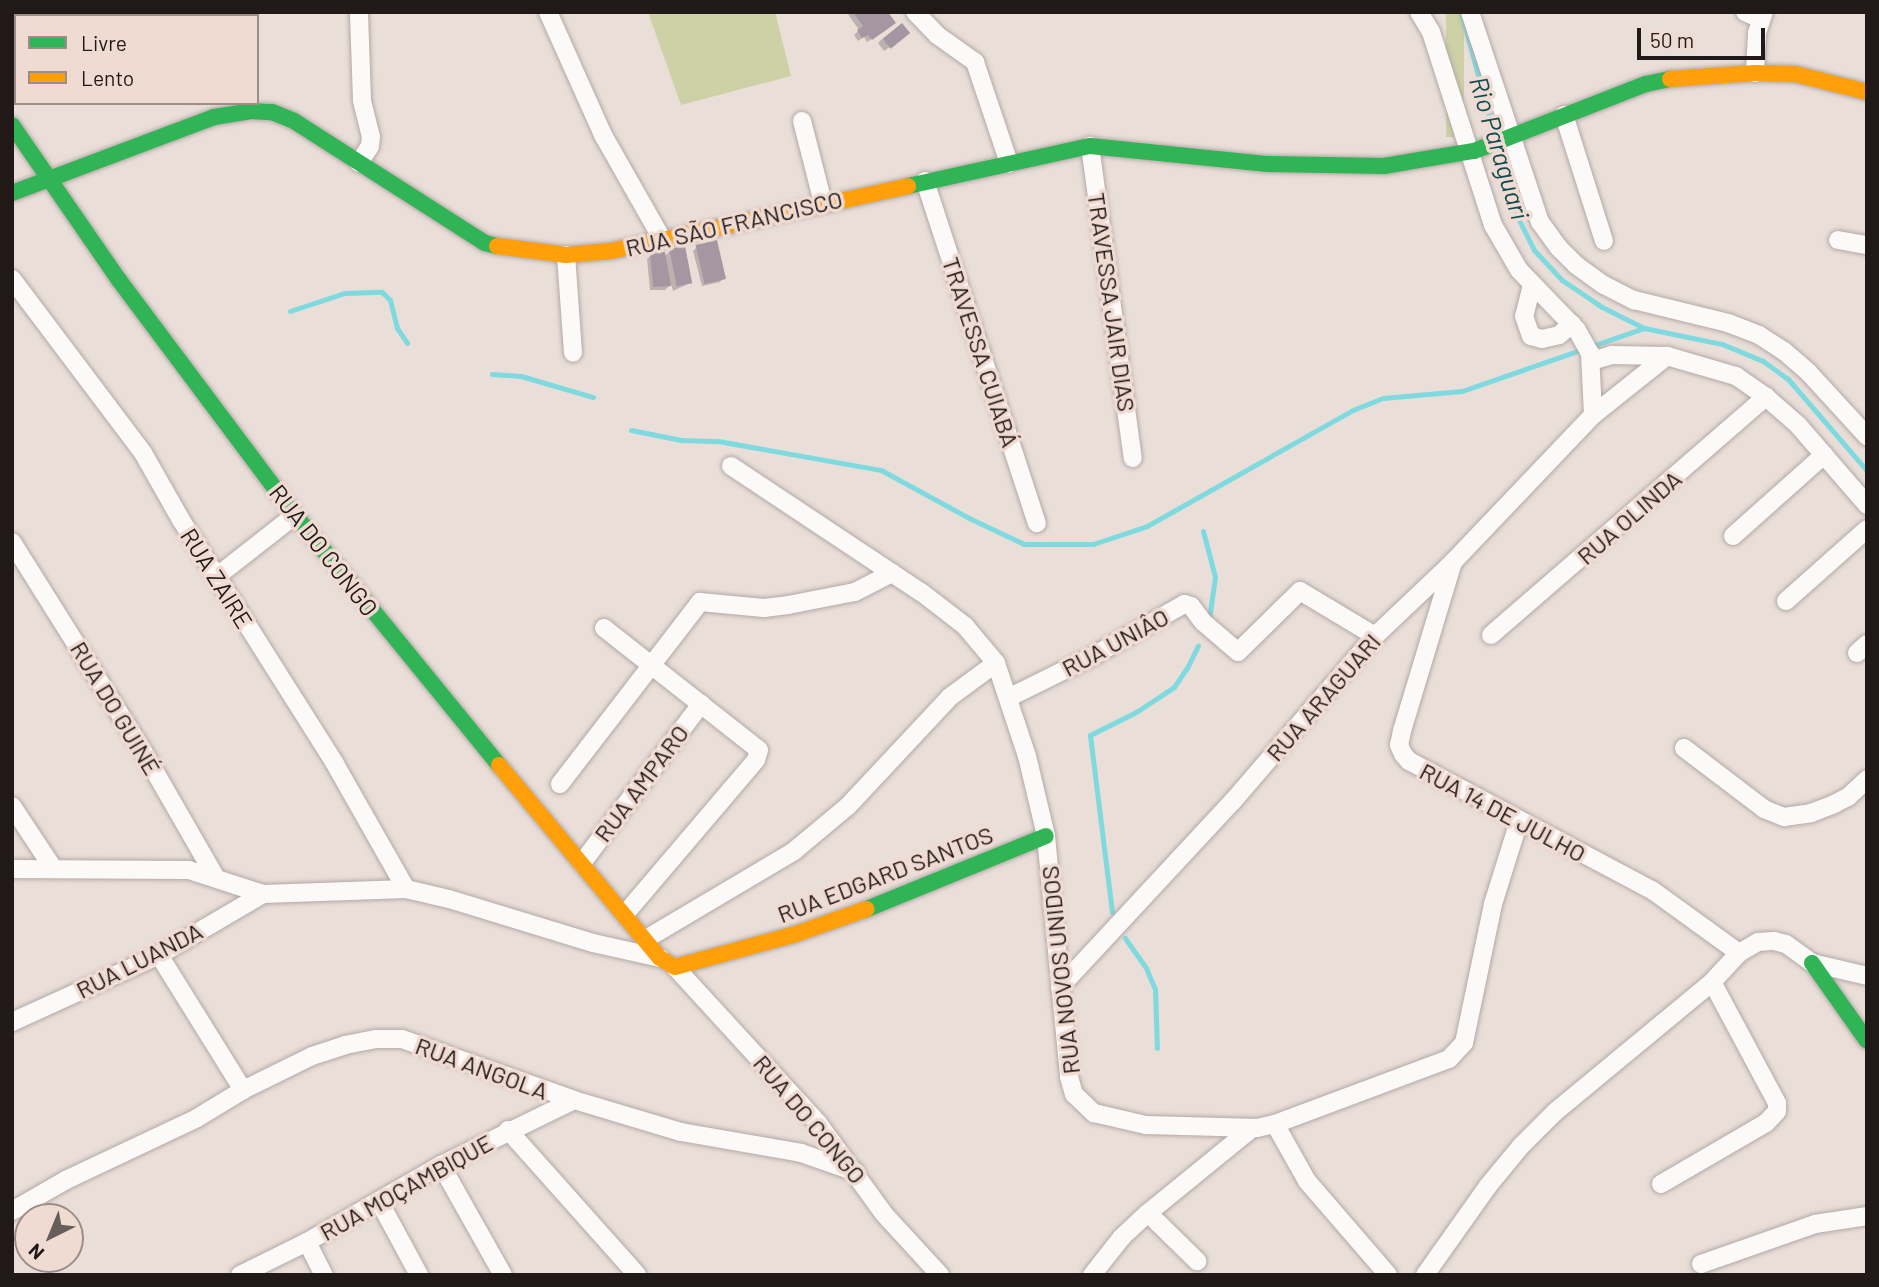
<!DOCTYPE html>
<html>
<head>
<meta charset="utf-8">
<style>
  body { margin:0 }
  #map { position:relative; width:1879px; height:1287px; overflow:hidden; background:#eaded9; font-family:Barlow,sans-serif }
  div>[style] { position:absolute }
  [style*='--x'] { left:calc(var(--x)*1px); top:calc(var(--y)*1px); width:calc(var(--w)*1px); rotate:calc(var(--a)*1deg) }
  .green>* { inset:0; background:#cdd1a5; transform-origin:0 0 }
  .shadow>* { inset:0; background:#0003 }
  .stream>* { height:5px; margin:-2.5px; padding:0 2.5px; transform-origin:2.5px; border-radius:2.5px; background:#7fdadf }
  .building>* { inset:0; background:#a597a1; transform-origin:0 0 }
  .roads { filter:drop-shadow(0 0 2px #b2a9a5) drop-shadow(0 0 2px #b2a9a5) }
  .street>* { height:18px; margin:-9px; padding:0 9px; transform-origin:9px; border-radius:9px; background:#fcfaf9 }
  .fast>* { height:16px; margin:-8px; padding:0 8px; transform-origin:8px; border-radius:8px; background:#30b455 }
  .slow>* { height:16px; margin:-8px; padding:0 8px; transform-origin:8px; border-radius:8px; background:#ff9f0a }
  span { translate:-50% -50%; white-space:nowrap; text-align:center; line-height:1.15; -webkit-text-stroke:7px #f0dbd3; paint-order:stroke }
  .street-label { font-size:24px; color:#211917 }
  .water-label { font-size:26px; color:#104c50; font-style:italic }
  .frame { position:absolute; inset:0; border:14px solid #211917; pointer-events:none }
  .legend { position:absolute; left:14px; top:14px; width:245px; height:91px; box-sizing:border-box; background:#f0dbd3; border:2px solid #9d8d88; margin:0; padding:9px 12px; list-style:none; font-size:21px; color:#211917 }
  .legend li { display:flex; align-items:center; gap:14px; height:35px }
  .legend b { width:35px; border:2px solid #9d8d88 }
  .north { position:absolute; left:14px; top:1203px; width:70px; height:70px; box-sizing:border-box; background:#f0dbd3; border:2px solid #9d8d88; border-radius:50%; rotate:223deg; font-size:19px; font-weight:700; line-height:28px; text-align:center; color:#211917 }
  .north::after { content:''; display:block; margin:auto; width:24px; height:32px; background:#675e5b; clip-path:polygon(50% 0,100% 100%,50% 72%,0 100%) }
  .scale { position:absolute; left:1637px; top:28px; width:128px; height:32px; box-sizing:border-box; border:4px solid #211917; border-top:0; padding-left:9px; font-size:21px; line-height:24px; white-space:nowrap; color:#211917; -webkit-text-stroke:5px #f0dbd3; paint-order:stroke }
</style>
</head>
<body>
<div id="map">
  <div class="green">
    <i style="clip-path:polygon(648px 12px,775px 12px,791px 76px,681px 105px)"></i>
    <i style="left:1446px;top:12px;width:18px;height:125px"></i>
  </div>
  <div class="shadow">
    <i style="clip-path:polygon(850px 12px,886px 12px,890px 27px,867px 42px,864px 37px,858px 41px,854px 35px,859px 30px,848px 14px)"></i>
    <i style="clip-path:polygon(904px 37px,884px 51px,878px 43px,882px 39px)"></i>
    <i style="clip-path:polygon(697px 247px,724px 278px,720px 282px,702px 286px,693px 251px)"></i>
    <i style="clip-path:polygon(670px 251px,690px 283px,673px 291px,671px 284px,665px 290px,650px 290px,647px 259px,651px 255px,664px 257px)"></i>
  </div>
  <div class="stream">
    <i style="--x:1461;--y:12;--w:126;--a:74.9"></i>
    <i style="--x:1498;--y:150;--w:62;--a:75.1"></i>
    <i style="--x:1514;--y:210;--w:45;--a:63.4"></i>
    <i style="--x:1534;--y:250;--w:41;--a:47"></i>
    <i style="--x:1562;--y:280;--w:48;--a:34"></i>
    <i style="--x:1602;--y:307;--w:47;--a:26.6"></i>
    <i style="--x:1644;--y:328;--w:80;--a:11.6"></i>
    <i style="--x:1722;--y:344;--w:44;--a:22.5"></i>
    <i style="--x:1763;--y:361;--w:31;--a:36"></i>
    <i style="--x:1788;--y:379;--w:121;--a:49.3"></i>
    <i style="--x:290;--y:311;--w:57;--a:-18.4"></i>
    <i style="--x:344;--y:293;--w:38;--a:-2"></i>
    <i style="--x:382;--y:292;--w:11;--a:45"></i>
    <i style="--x:390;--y:300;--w:29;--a:76"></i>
    <i style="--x:397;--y:328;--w:18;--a:56"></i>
    <i style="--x:492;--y:374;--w:29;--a:4"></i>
    <i style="--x:521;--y:376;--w:75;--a:16.3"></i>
    <i style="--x:631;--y:430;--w:51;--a:11.3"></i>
    <i style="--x:681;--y:440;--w:37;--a:2"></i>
    <i style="--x:718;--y:441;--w:166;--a:10.1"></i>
    <i style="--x:881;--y:470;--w:100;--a:28.6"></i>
    <i style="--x:969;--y:518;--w:61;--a:25.3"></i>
    <i style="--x:1024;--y:544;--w:69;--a:0"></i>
    <i style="--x:1093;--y:544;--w:57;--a:-18.4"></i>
    <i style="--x:1147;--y:526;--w:236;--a:-29.4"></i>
    <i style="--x:1353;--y:410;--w:32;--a:-22"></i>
    <i style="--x:1383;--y:398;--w:79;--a:-5.1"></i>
    <i style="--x:1462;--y:391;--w:193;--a:-19.1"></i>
    <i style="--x:1203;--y:531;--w:48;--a:75.4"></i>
    <i style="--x:1215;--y:577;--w:42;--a:98.1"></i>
    <i style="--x:1112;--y:912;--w:178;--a:-97.1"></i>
    <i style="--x:1090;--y:735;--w:51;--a:-26.6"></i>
    <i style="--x:1136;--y:712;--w:45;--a:-33.3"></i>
    <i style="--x:1174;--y:687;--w:23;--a:-56"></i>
    <i style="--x:1187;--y:668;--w:25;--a:-64"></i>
    <i style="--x:1125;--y:938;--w:37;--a:55"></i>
    <i style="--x:1146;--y:968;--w:23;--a:67"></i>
    <i style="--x:1155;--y:989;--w:59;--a:88.1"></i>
  </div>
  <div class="building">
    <i style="clip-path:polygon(853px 12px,888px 12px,896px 23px,872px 40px,868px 35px,862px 38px,857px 30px,863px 26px)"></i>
    <i style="left:902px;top:23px;width:13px;height:25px;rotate:51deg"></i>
    <i style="left:717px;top:240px;width:40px;height:22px;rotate:77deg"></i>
    <i style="left:685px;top:246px;width:38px;height:16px;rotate:79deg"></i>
    <i style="clip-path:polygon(665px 252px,671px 286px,653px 287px,650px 253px)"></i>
  </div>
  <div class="roads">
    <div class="street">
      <i style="--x:548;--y:12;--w:135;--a:65.9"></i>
      <i style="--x:603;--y:135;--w:120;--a:60.4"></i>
      <i style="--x:915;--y:12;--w:32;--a:46"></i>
      <i style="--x:937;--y:35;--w:47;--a:35.4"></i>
      <i style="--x:975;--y:62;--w:107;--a:71.4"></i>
      <i style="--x:1419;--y:12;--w:23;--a:59"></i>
      <i style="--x:1431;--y:32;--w:203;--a:72.2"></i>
      <i style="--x:1493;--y:225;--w:52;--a:60"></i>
      <i style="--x:1519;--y:270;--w:83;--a:46"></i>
      <i style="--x:1577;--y:330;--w:26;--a:61"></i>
      <i style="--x:1590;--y:353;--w:62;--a:87.2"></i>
      <i style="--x:1470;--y:12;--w:221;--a:71.6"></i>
      <i style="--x:1540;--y:222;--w:32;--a:54"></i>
      <i style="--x:1559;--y:248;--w:24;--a:45"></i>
      <i style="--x:1576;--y:265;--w:34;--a:36"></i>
      <i style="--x:1604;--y:285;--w:34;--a:27"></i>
      <i style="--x:1634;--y:300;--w:97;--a:13.7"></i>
      <i style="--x:1728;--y:323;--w:33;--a:21"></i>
      <i style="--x:1759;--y:335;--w:30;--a:33"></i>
      <i style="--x:1784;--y:351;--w:33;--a:41"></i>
      <i style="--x:1809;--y:373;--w:86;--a:47.4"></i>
      <i style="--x:1745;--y:12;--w:17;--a:24"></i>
      <i style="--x:1755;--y:73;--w:40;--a:-87.1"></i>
      <i style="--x:1757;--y:33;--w:22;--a:-72"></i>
      <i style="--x:1564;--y:115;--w:132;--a:72.4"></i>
      <i style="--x:802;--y:121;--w:85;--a:75.6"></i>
      <i style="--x:1090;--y:146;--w:315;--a:82.2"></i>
      <i style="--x:359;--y:163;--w:20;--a:-57"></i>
      <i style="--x:370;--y:146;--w:9;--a:-84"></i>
      <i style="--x:371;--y:137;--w:38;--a:-104"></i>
      <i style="--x:362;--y:100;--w:88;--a:-92"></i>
      <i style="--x:925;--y:181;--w:360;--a:71.9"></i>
      <i style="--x:1838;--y:240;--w:29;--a:10"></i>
      <i style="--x:566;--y:255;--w:98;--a:85.9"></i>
      <i style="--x:12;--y:279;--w:218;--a:53"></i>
      <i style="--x:143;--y:453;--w:77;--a:60.4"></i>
      <i style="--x:181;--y:520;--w:289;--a:57.7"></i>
      <i style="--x:335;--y:764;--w:144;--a:60.4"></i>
      <i style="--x:1532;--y:285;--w:32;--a:104"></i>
      <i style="--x:1524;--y:316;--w:21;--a:71"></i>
      <i style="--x:1531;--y:336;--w:11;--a:15"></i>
      <i style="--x:1542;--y:339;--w:17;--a:-13"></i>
      <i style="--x:1559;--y:335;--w:17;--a:-40"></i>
      <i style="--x:1592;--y:361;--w:21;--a:-17"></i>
      <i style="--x:1612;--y:355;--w:55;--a:1"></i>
      <i style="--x:1667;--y:356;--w:72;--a:16.2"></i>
      <i style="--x:1736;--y:376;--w:37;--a:35"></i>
      <i style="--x:1766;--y:397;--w:43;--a:41.2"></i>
      <i style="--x:1798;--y:425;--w:106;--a:49.2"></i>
      <i style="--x:731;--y:466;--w:228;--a:33.6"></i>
      <i style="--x:921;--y:592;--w:56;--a:37.7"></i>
      <i style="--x:965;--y:626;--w:48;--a:50"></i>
      <i style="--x:996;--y:663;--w:98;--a:71.6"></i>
      <i style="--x:1027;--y:756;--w:82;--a:76.6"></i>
      <i style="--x:1046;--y:836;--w:242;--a:84.5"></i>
      <i style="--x:1069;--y:1077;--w:18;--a:74"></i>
      <i style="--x:1074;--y:1094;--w:28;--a:44"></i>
      <i style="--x:1094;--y:1113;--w:53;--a:13"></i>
      <i style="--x:1146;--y:1125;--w:111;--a:1.5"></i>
      <i style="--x:1257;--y:1128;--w:18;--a:-13"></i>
      <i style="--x:1275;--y:1124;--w:186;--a:-20.5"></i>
      <i style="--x:1449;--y:1059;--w:22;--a:-47"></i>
      <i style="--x:1464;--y:1043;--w:142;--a:-78.2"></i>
      <i style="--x:1493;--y:904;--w:87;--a:-72.6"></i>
      <i style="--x:1733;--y:536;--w:122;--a:-41.7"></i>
      <i style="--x:12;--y:542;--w:247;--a:57.9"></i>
      <i style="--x:143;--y:751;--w:144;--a:60.1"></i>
      <i style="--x:1453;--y:562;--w:177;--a:106.8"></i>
      <i style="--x:1402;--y:731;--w:14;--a:102"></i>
      <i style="--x:1399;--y:745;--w:10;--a:66"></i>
      <i style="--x:1403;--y:754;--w:9;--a:49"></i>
      <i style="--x:1409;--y:761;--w:275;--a:28"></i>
      <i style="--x:1652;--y:890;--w:107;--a:35.9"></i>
      <i style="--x:216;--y:577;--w:100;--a:-38.1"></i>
      <i style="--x:1786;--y:601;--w:108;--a:-41.6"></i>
      <i style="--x:604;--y:628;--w:197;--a:38.2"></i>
      <i style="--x:759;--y:750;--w:10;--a:107"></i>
      <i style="--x:756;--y:760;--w:202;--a:130.4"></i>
      <i style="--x:1491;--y:635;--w:364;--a:-40.9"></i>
      <i style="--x:1857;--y:653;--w:13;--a:-42"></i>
      <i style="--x:1010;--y:697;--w:93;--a:-26.3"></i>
      <i style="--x:1093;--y:656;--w:105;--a:-29.7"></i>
      <i style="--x:1184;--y:604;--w:7;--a:16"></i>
      <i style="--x:1191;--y:606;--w:20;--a:53"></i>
      <i style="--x:1203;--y:622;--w:46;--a:40.6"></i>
      <i style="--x:1238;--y:652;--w:87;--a:-44.5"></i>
      <i style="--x:1300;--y:591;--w:87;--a:31"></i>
      <i style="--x:1684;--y:748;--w:101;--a:37.3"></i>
      <i style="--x:1764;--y:809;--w:22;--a:22"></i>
      <i style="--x:1784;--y:817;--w:27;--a:-8"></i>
      <i style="--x:1811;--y:813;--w:25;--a:-21"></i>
      <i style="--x:1834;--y:804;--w:16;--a:-27"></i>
      <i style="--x:1848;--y:797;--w:26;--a:-43"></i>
      <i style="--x:560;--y:784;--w:230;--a:-52.4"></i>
      <i style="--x:700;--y:602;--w:64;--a:5.4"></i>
      <i style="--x:764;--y:608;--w:24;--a:-7"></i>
      <i style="--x:788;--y:605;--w:68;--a:-11"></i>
      <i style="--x:855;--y:592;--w:42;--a:-27.2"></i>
      <i style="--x:12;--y:806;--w:74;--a:56.5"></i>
      <i style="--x:582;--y:863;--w:199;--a:-53.2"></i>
      <i style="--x:12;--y:869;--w:177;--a:0.3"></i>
      <i style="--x:189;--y:870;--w:78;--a:18"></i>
      <i style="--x:263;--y:894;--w:143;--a:-2"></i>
      <i style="--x:406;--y:889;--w:44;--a:13.1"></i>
      <i style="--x:449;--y:899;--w:151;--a:17"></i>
      <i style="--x:593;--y:943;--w:69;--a:12.6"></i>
      <i style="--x:646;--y:939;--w:172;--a:-30.7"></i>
      <i style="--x:794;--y:851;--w:70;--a:-39.8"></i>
      <i style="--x:848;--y:806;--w:149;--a:-46.9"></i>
      <i style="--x:950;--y:697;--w:57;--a:-36.5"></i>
      <i style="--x:159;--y:955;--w:159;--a:58.1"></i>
      <i style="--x:675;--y:967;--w:212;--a:47.5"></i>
      <i style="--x:818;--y:1123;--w:112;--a:54"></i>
      <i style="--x:884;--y:1214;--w:83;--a:47.4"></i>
      <i style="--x:1060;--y:987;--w:254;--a:-47.1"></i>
      <i style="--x:1233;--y:801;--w:218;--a:-49.3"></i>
      <i style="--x:1375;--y:636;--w:108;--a:-43.5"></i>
      <i style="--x:1453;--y:562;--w:203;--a:-46.4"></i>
      <i style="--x:1593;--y:415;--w:95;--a:-38.6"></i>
      <i style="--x:12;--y:1022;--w:162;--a:-24.5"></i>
      <i style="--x:159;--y:955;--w:121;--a:-30.4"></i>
      <i style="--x:1275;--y:1124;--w:65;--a:60.7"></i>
      <i style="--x:1307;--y:1181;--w:124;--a:49.2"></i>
      <i style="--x:508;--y:1130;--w:194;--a:48.3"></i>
      <i style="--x:441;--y:1165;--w:126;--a:60.6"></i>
      <i style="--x:1661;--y:1184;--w:121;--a:-30.2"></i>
      <i style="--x:1766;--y:1123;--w:16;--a:-47"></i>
      <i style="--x:1777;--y:1111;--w:8;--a:-90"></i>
      <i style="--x:1777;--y:1103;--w:137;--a:-118.2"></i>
      <i style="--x:379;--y:1201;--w:84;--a:61.6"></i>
      <i style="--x:12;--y:1211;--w:62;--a:-29.9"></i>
      <i style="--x:66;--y:1180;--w:145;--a:-25.3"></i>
      <i style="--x:197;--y:1118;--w:54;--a:-31.3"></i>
      <i style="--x:243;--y:1090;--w:77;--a:-26.2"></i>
      <i style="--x:312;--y:1056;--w:35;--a:-18"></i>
      <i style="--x:345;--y:1045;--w:32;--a:-11"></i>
      <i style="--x:376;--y:1039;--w:26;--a:0"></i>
      <i style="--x:402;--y:1039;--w:182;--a:19.5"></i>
      <i style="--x:574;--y:1100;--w:112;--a:16.7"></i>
      <i style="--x:681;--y:1132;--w:122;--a:9.9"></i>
      <i style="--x:801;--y:1153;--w:58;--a:19.1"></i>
      <i style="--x:1148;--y:1213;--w:69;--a:44.4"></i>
      <i style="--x:307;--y:1242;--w:37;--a:63"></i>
      <i style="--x:1701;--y:1264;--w:121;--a:-19.3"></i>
      <i style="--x:1815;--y:1224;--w:53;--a:-8.7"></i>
      <i style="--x:240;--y:1275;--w:75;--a:-26.2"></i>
      <i style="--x:307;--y:1242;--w:155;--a:-29.9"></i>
      <i style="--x:441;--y:1165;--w:148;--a:-26"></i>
      <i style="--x:1092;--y:1275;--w:48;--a:-51.7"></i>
      <i style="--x:1122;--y:1237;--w:35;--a:-43"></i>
      <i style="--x:1148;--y:1213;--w:133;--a:-39.2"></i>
      <i style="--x:1425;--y:1275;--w:109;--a:-54.7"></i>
      <i style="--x:1488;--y:1186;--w:52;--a:-50.5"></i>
      <i style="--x:1521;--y:1146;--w:48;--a:-45"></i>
      <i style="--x:1555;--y:1112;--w:204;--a:-39.6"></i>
      <i style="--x:1712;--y:982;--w:40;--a:-47"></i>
      <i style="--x:1739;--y:953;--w:22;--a:-30"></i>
      <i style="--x:1758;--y:942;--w:16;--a:-4"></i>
      <i style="--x:1774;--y:941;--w:12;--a:14"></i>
      <i style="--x:1786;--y:944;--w:32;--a:36"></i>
      <i style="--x:1812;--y:963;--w:57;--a:13.3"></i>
    </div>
    <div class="fast">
      <i style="--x:12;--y:125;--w:188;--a:55.4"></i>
      <i style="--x:119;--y:280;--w:294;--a:53.2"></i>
      <i style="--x:295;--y:515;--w:323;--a:50.8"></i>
      <i style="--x:908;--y:186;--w:186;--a:-12.4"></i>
      <i style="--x:1090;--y:146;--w:179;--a:5.8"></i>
      <i style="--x:1268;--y:164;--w:116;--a:1"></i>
      <i style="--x:1384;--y:166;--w:91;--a:-9.5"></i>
      <i style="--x:1474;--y:151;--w:185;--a:-21.3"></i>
      <i style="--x:1646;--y:84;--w:25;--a:-12"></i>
      <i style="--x:12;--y:193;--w:216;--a:-20.6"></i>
      <i style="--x:214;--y:117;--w:36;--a:-9"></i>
      <i style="--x:250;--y:111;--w:22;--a:3"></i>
      <i style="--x:272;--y:112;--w:24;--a:22"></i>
      <i style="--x:294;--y:121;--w:227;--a:32.6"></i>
      <i style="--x:485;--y:243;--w:12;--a:14"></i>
      <i style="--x:867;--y:909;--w:193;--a:-22.2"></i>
      <i style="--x:1812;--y:963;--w:95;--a:54.8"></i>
    </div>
    <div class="slow">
      <i style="--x:1670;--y:79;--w:85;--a:-4"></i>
      <i style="--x:1755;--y:73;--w:40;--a:1.4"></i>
      <i style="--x:1795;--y:74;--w:74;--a:14"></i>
      <i style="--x:497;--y:246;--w:70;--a:7.4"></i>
      <i style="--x:566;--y:255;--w:45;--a:-5.1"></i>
      <i style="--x:611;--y:251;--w:304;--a:-12.3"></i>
      <i style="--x:499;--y:765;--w:251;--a:50.2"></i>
      <i style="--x:660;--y:958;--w:17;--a:31"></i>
      <i style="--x:675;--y:967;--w:122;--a:-15.2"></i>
      <i style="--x:793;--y:935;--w:78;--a:-19.4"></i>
    </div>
  </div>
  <div class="street-label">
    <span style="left:734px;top:223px;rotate:-13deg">RUA SÃO FRANCISCO</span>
    <span style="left:1112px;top:302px;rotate:82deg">TRAVESSA JAIR DIAS</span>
    <span style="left:981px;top:352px;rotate:72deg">TRAVESSA CUIABÁ</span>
    <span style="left:1629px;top:517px;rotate:-41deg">RUA OLINDA</span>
    <span style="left:324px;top:550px;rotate:52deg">RUA DO CONGO</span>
    <span style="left:217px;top:578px;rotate:58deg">RUA ZAIRE</span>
    <span style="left:1115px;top:642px;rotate:-28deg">RUA UNIÂO</span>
    <span style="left:1323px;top:697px;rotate:-49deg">RUA ARAGUARI</span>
    <span style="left:116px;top:708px;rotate:59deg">RUA DO GUINÉ</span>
    <span style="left:641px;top:783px;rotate:-53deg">RUA AMPARO</span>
    <span style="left:1503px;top:812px;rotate:28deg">RUA 14 DE JULHO</span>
    <span style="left:885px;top:874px;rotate:-21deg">RUA EDGARD SANTOS</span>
    <span style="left:139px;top:960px;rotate:-27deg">RUA LUANDA</span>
    <span style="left:1060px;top:970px;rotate:-96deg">RUA NOVOS UNIDOS</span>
    <span style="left:482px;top:1068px;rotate:20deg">RUA ANGOLA</span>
    <span style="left:810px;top:1119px;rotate:50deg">RUA DO CONGO</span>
    <span style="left:406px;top:1187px;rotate:-29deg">RUA MOÇAMBIQUE</span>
  </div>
  <div class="water-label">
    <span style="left:1500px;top:148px;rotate:73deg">Rio Paraguari</span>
  </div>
  <div class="frame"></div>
  <ul class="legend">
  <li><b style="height:9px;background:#30b455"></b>Livre</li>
  <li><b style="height:9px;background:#ff9f0a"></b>Lento</li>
  </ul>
  <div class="north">N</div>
  <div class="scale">50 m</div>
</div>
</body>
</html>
